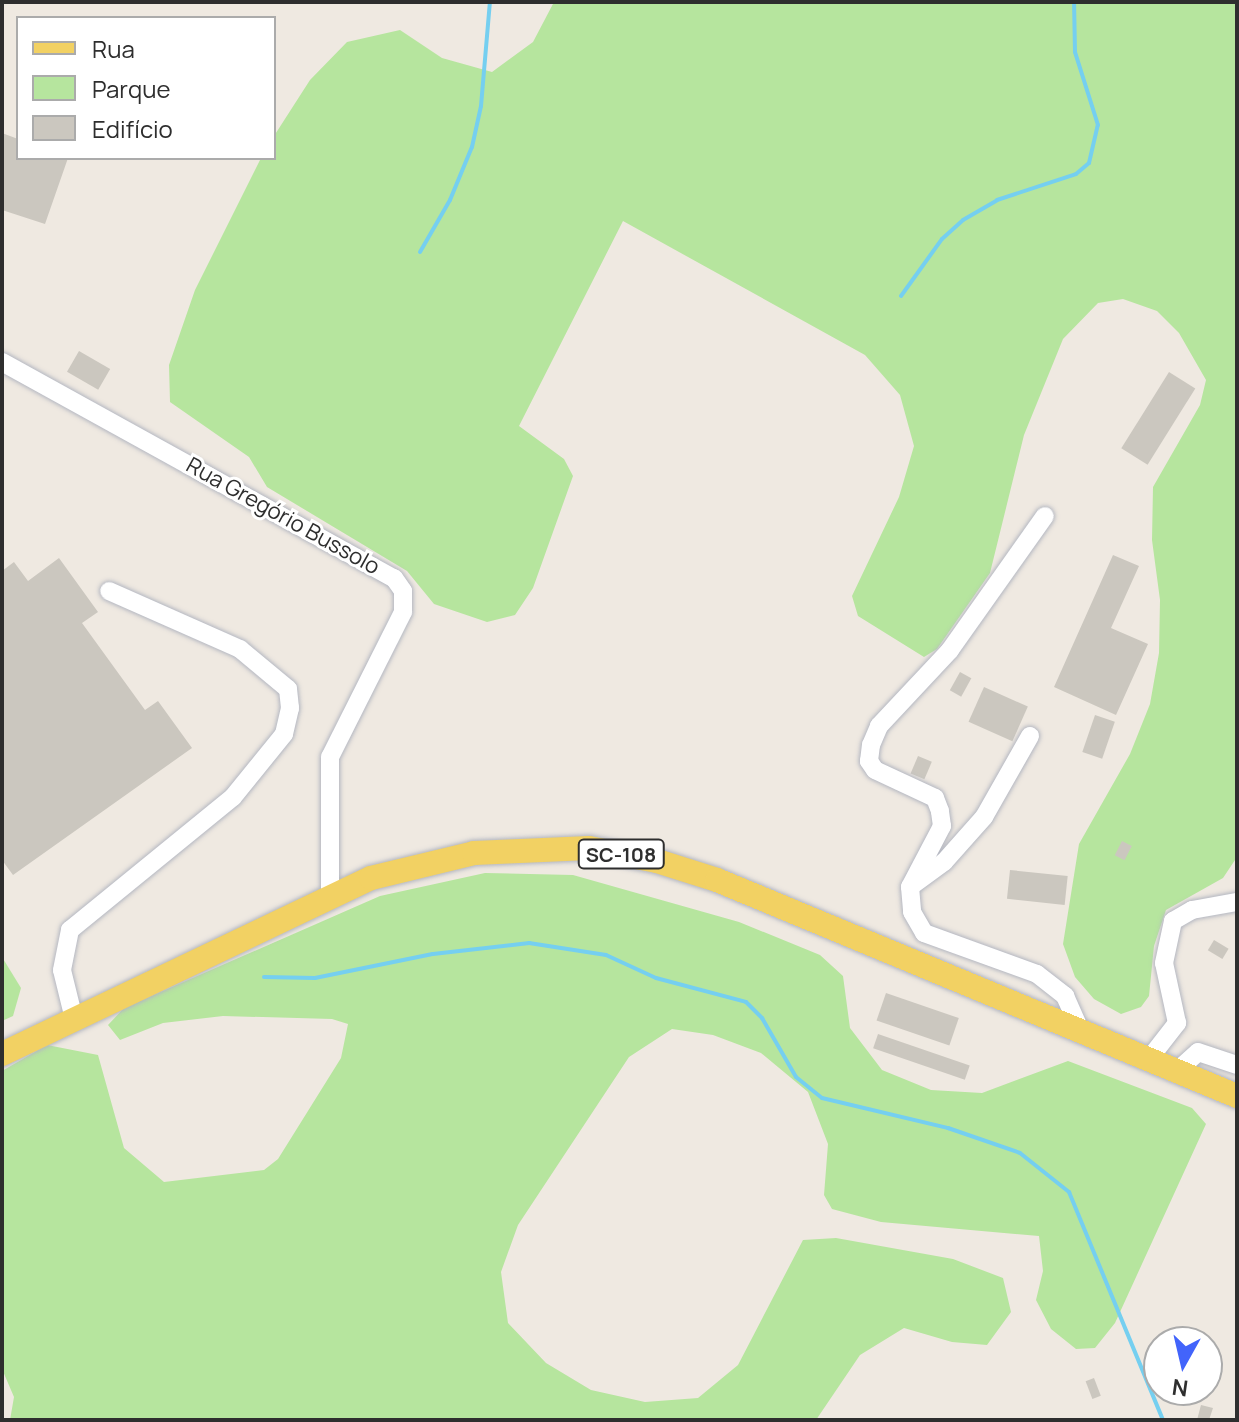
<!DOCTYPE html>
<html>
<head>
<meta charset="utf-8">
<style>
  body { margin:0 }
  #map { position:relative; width:1239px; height:1422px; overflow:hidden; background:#efe9e1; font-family:Manrope,sans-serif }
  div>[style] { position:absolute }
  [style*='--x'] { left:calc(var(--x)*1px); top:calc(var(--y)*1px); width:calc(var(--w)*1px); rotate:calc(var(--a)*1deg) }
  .green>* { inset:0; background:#b6e59e }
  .stream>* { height:4px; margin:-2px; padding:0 2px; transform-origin:2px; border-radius:2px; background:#75cff0 }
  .building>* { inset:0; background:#cbc7bf; transform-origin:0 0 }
  .roads { filter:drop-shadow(0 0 2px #b4b7c1) drop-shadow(0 0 2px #b4b7c1) }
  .minor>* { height:18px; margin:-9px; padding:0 9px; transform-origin:9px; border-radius:9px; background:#fff }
  .major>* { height:24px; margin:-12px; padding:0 12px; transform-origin:12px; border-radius:12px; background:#f2d163 }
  span { translate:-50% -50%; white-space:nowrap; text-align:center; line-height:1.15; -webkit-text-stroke:6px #fff; paint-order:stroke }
  .shield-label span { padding:2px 6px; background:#fff; border:2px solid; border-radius:6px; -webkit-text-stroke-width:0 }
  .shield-label { font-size:20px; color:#2e2e2e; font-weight:700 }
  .street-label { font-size:22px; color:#2e2e2e }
  .frame { position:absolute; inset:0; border:4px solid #2e2e2e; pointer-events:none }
  .legend { position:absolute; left:16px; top:16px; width:260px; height:144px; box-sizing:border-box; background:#fff; border:2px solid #ababab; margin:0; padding:10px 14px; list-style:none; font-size:24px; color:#2e2e2e }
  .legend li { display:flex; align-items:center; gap:16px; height:40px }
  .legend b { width:40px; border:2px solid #ababab }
  .north { position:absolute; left:1143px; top:1326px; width:80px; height:80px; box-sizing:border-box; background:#fff; border:2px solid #ababab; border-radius:50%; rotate:188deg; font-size:22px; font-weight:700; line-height:32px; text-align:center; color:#2e2e2e }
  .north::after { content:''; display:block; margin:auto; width:28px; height:36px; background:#4264fb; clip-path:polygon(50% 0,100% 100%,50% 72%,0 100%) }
</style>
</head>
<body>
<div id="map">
  <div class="green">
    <i style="clip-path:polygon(554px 2px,1237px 2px,1237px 857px,1223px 878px,1166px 910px,1154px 946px,1149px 996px,1141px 1007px,1121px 1014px,1094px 999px,1075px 977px,1063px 944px,1079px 844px,1130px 754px,1150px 704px,1159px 653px,1160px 600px,1152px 540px,1153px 487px,1200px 405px,1206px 380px,1179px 333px,1157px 311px,1123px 299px,1098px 303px,1063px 339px,1024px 435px,990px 573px,937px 649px,924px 657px,858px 616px,852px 596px,899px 497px,914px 446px,900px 395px,865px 355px,623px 221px,519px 426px,564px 459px,573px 476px,533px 588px,515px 615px,487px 622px,434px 604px,407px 571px,267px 487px,249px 457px,170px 402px,169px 365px,195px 290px,261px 158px,274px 158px,274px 136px,310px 80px,347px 42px,400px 30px,442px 58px,492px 72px,533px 42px)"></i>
    <i style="clip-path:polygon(485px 873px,573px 875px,739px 922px,820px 955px,843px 976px,850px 1028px,882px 1070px,931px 1090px,982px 1093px,1068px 1061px,1192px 1108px,1206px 1124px,1115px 1323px,1095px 1348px,1076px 1349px,1051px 1329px,1036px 1300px,1043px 1271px,1039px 1236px,881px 1222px,832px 1209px,824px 1195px,828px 1144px,808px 1092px,761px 1053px,713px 1035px,672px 1029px,629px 1057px,518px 1225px,501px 1272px,508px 1323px,546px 1363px,591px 1390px,645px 1402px,698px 1398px,738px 1365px,803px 1240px,836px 1238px,953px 1259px,1003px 1278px,1011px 1312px,987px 1345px,952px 1342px,904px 1328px,860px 1355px,816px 1420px,10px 1420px,14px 1397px,2px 1369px,2px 1071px,47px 1045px,98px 1055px,124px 1148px,164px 1182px,264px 1170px,278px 1159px,341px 1058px,348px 1024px,332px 1019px,223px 1016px,163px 1023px,120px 1040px,108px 1025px,124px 1008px,380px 896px)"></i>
    <i style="clip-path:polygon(2px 957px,21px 988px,13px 1016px,2px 1021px)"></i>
  </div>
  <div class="stream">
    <i style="--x:420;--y:252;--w:60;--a:-60"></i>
    <i style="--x:450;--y:200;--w:57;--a:-67.5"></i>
    <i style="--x:472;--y:147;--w:42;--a:-77.6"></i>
    <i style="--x:481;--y:106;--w:104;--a:-85.1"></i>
    <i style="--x:901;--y:296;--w:70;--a:-54.3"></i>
    <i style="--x:942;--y:239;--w:28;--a:-42"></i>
    <i style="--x:963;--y:220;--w:39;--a:-30"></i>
    <i style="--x:997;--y:200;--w:83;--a:-18.2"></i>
    <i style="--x:1076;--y:174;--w:17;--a:-40"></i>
    <i style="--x:1089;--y:163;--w:39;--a:-77"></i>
    <i style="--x:1098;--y:125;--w:77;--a:-107.5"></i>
    <i style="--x:1075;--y:52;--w:50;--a:-91.1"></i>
    <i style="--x:264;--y:977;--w:51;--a:1.1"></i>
    <i style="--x:315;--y:978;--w:120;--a:-11.5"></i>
    <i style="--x:433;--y:954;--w:97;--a:-6.5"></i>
    <i style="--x:529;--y:943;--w:78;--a:8.9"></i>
    <i style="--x:606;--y:955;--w:55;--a:24.7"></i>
    <i style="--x:656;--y:978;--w:93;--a:14.9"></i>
    <i style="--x:746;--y:1002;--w:23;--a:45"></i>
    <i style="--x:762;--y:1018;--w:68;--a:60"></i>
    <i style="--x:796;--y:1077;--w:33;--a:39"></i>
    <i style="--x:822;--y:1098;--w:130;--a:13.4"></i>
    <i style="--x:948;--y:1128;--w:76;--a:19.1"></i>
    <i style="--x:1020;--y:1153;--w:63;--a:38.5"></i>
    <i style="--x:1069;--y:1192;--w:247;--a:67.6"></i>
  </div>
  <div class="building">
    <i style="clip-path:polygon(2px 133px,18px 139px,18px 158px,68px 158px,45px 224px,2px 210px)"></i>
    <i style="left:79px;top:351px;width:36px;height:24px;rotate:30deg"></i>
    <i style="left:1169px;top:372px;width:31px;height:90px;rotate:32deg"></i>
    <i style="clip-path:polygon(1113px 555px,1139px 566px,1111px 628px,1148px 644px,1116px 715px,1054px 687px)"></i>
    <i style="clip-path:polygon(59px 558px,98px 612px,82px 623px,145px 710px,158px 701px,192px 748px,13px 875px,2px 860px,2px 571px,14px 562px,28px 581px)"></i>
    <i style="left:960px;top:672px;width:13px;height:21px;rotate:29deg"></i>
    <i style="left:984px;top:687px;width:48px;height:38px;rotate:24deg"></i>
    <i style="left:1095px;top:715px;width:21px;height:39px;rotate:19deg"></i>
    <i style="left:918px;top:756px;width:15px;height:19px;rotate:23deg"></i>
    <i style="left:1122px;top:841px;width:11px;height:16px;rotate:27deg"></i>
    <i style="left:1010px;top:870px;width:58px;height:29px;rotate:6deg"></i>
    <i style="left:1214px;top:940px;width:17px;height:12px;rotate:31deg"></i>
    <i style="left:886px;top:993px;width:77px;height:29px;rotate:19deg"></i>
    <i style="left:878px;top:1034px;width:97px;height:15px;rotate:19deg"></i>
    <i style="left:1094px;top:1378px;width:19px;height:9px;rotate:69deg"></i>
    <i style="clip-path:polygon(1201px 1405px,1213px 1408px,1209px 1420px,1197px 1420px)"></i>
  </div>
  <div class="roads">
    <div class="minor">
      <i style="--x:2;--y:362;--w:448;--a:28.9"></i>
      <i style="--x:394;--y:578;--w:16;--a:55"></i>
      <i style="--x:403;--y:591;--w:21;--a:90"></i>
      <i style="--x:403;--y:612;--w:162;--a:116.7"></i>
      <i style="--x:330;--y:757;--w:137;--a:90"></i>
      <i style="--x:1030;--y:736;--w:93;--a:119.6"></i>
      <i style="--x:984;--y:817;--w:60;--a:131.6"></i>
      <i style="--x:944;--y:862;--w:42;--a:143.7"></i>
      <i style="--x:910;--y:887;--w:25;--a:85"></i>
      <i style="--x:912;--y:912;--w:24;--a:60"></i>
      <i style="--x:924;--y:933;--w:120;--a:19.9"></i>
      <i style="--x:1037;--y:974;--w:36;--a:38"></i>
      <i style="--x:1065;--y:996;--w:37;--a:66"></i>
      <i style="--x:910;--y:887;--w:69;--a:-62.3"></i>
      <i style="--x:942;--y:826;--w:15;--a:-98"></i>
      <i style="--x:940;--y:811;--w:14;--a:-111"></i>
      <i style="--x:935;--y:798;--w:66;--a:-155"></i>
      <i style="--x:875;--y:770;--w:11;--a:-124"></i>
      <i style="--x:869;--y:761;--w:16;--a:-83"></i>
      <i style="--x:871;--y:745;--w:21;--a:-67"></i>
      <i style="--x:879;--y:726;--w:104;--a:-46.9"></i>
      <i style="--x:950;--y:650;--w:164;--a:-54.7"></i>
      <i style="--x:74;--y:1019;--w:50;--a:-103.8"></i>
      <i style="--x:62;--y:970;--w:41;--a:-78.7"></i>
      <i style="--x:70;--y:930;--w:210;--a:-39.2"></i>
      <i style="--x:233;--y:797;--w:81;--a:-51"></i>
      <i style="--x:284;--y:734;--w:27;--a:-77"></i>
      <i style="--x:290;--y:708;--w:19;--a:-96"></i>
      <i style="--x:288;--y:689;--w:62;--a:-140.2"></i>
      <i style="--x:240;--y:649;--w:143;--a:-156.1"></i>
      <i style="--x:1149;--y:1059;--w:46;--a:-52.1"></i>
      <i style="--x:1177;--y:1023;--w:61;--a:-102.2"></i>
      <i style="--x:1164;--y:963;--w:43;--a:-77.9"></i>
      <i style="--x:1173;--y:921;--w:22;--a:-30"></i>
      <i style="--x:1192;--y:910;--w:46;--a:-10.1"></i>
      <i style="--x:1177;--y:1071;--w:28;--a:-42"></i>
      <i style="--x:1198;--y:1052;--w:41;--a:18.4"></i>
    </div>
    <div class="major">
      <i style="--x:2;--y:1054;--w:409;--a:-25.5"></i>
      <i style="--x:371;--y:878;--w:106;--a:-13.6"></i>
      <i style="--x:474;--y:853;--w:115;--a:-2.5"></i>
      <i style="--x:589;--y:848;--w:69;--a:10.8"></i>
      <i style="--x:657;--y:861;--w:63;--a:17.6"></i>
      <i style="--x:717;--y:880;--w:563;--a:22.56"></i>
    </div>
  </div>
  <div class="shield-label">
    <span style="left:621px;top:854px">SC-108</span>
  </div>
  <div class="street-label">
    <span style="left:283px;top:516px;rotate:29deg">Rua Gregório Bussolo</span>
  </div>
  <div class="frame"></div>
  <ul class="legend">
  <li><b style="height:10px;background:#f2d163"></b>Rua</li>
  <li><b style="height:22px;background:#b6e59e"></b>Parque</li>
  <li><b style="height:22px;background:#cbc7bf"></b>Edifício</li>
  </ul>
  <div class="north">N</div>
</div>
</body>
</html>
